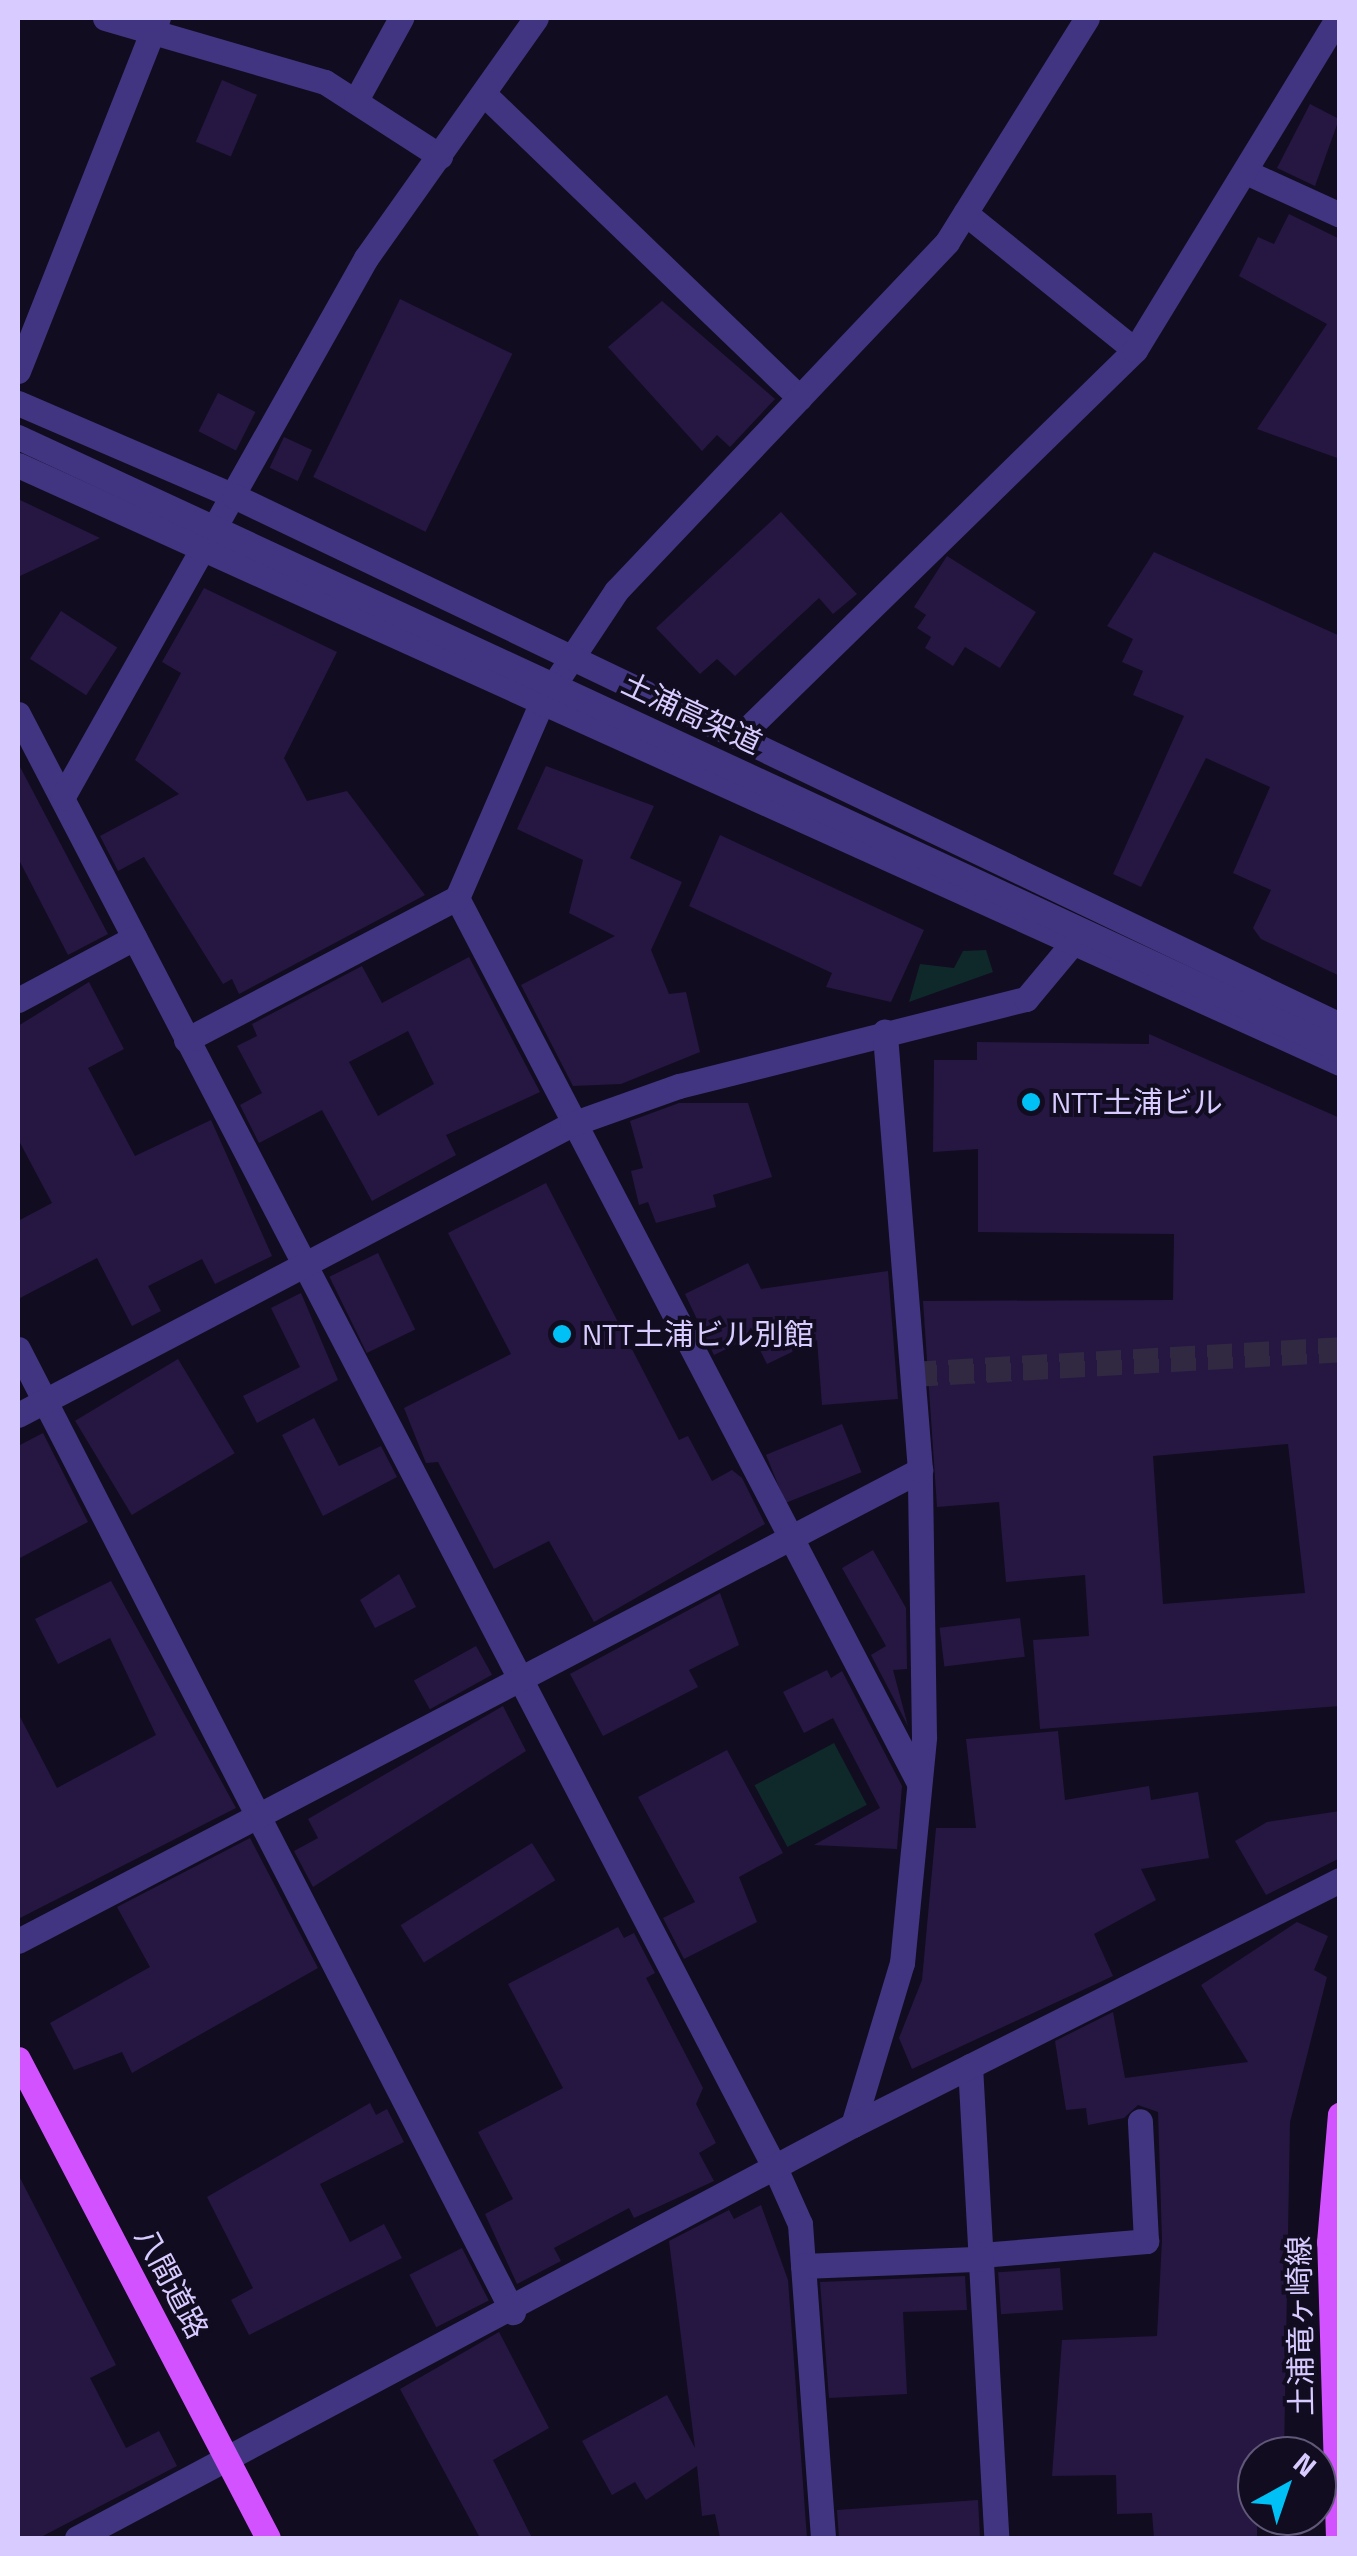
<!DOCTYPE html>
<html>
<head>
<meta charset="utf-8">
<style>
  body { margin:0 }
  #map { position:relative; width:1357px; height:2556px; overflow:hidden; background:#120c20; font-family:"Titillium Web","Noto Sans JP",sans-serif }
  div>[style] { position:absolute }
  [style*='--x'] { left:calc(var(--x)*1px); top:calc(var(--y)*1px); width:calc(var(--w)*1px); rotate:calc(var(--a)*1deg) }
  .green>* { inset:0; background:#0f282a; transform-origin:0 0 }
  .building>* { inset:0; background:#251742; transform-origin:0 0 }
  .pedestrian-tunnel>* { height:25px; margin-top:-12.5px; transform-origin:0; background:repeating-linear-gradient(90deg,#302941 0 25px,transparent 0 37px) }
  .minor>* { height:25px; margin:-12.5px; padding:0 12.5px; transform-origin:12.5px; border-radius:12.5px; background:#413581 }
  .tertiary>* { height:25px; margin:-12.5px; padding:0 12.5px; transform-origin:12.5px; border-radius:12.5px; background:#413581 }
  .primary>* { height:25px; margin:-12.5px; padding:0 12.5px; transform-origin:12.5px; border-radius:12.5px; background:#d252ff }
  .tertiary-bridge>* { height:25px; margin:-12.5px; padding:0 12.5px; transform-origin:12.5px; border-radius:12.5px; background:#413581 }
  .dots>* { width:28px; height:28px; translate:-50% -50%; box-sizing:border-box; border:5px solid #120c20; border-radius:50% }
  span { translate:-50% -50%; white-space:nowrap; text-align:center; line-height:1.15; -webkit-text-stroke:8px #120c20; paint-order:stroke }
  .street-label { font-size:30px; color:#d7cbff }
  .poi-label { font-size:30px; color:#d7cbff }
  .left { translate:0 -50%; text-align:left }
  .frame { position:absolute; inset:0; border:20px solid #d7cbff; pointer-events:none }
  .north { position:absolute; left:1237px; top:2436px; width:100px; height:100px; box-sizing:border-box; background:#120c20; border:2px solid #615879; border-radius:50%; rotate:40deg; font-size:28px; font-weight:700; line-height:40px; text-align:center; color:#d7cbff }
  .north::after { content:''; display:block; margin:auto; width:35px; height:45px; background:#00c1f6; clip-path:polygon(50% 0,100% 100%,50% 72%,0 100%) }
</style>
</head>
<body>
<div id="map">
  <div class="green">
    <i style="clip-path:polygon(986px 950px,993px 972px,909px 1002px,920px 964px,954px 968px,963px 951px)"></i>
    <i style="left:834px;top:1743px;width:70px;height:90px;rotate:62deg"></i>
  </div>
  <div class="building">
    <i style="left:222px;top:80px;width:38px;height:67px;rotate:23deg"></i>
    <i style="clip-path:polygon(1310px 104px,1339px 119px,1315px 186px,1277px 168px)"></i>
    <i style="clip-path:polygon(1289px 214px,1340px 239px,1340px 459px,1257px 429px,1327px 324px,1239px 276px,1258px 237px,1274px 244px)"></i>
    <i style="left:400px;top:299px;width:125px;height:198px;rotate:26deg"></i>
    <i style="clip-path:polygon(662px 301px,775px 399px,730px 447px,717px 435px,702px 451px,608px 347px)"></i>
    <i style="left:218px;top:393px;width:42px;height:43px;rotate:27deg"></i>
    <i style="left:284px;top:437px;width:31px;height:34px;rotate:25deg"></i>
    <i style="clip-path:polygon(18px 499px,100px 538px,18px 577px)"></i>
    <i style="clip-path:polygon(781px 512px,857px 594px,833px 614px,819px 598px,735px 676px,717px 659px,700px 674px,656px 628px)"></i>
    <i style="clip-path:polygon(1154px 552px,1340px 636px,1340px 976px,1261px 939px,1253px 928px,1271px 890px,1233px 873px,1270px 787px,1206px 758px,1141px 887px,1113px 874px,1184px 716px,1133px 695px,1143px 671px,1122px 662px,1133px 639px,1107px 626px)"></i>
    <i style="clip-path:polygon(947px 556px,1036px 612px,1000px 668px,965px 647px,953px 666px,925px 648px,931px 637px,917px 628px,926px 615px,914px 607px)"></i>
    <i style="clip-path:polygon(204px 588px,337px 652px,284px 758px,307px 801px,347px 791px,425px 895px,239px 994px,232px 979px,223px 984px,144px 857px,118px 871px,100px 836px,179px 794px,135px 760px,181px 673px,162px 662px)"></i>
    <i style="left:61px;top:611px;width:67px;height:57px;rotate:33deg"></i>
    <i style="clip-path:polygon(18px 763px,108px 934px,68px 955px,18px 858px)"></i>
    <i style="clip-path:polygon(546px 766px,654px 806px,630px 858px,682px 882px,651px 950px,669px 994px,686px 992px,700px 1052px,621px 1084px,573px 1086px,521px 985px,615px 936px,569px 913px,583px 860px,517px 829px)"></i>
    <i style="clip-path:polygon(720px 835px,924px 930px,891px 1002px,826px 987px,832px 973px,689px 906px)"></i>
    <i style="clip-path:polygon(evenodd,469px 957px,540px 1092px,446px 1135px,456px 1155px,372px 1201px,322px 1110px,259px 1143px,240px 1105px,262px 1093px,237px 1046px,257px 1036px,252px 1024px,362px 966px,382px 1003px,469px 957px,408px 1031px,434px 1084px,378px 1116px,349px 1062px,408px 1031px)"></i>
    <i style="clip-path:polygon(89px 982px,124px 1049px,88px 1068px,135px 1156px,211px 1120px,272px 1256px,215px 1284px,202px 1259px,148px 1286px,161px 1311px,132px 1326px,97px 1258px,18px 1299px,18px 1221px,52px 1203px,18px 1139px,18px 1026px)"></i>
    <i style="clip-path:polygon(evenodd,1149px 1034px,1340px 1118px,1340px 1706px,1040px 1729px,1033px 1640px,1089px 1636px,1085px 1575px,1006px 1582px,999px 1502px,937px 1507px,923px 1301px,1173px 1300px,1174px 1234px,978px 1232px,978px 1149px,933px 1152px,934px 1060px,977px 1060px,977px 1042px,1149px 1044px,1149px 1034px,1288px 1444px,1305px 1593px,1163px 1604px,1153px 1456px,1288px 1444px)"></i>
    <i style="clip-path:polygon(679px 1103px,748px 1103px,772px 1177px,713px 1195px,716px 1207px,656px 1223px,648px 1202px,639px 1205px,631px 1171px,643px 1168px,630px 1121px)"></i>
    <i style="clip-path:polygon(546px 1183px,679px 1440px,688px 1436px,712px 1481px,732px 1470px,742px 1478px,765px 1524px,594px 1622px,549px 1541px,494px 1569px,438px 1462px,426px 1463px,404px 1408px,511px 1354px,448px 1233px)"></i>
    <i style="left:378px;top:1253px;width:85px;height:54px;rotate:64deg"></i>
    <i style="clip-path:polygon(748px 1263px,761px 1289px,888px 1271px,898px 1399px,822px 1405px,817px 1340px,767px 1364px,753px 1336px,714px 1355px,685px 1294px)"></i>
    <i style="clip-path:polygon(301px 1293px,338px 1380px,257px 1423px,243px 1396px,300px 1367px,271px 1308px)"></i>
    <i style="left:178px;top:1359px;width:110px;height:120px;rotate:59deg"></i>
    <i style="clip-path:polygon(314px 1418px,339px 1466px,381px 1446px,397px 1477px,323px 1516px,282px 1435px)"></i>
    <i style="left:842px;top:1424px;width:52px;height:82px;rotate:68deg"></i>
    <i style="clip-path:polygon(43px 1433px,88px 1522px,18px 1559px,18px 1446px)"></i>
    <i style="clip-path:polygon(873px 1550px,906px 1608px,907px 1669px,893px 1670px,908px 1726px,871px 1655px,886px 1646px,842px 1568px)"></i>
    <i style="clip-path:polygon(399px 1574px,416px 1607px,375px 1628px,360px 1600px)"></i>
    <i style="clip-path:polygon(111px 1581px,236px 1808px,18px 1919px,18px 1713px,57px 1788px,156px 1735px,110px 1638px,58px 1664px,35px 1619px)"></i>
    <i style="clip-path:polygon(720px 1593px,739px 1645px,689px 1670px,698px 1687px,603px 1736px,570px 1674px)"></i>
    <i style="left:1020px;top:1618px;width:39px;height:81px;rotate:83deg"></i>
    <i style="left:476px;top:1646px;width:33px;height:71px;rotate:61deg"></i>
    <i style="clip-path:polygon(827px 1670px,831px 1678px,842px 1671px,902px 1786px,897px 1849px,814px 1845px,880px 1808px,833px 1718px,804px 1733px,783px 1692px)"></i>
    <i style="clip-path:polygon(503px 1706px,526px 1751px,313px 1887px,294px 1851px,318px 1838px,308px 1819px)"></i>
    <i style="clip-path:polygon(1058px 1731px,1065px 1800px,1149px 1786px,1151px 1800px,1198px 1792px,1209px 1858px,1141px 1869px,1156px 1900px,1094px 1934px,1113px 1976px,912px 2069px,899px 2038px,922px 1980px,936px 1828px,976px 1828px,966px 1739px)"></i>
    <i style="clip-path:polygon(727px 1750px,783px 1853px,739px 1877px,757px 1922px,684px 1959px,663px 1918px,695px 1902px,638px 1797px)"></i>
    <i style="clip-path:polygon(1340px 1811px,1340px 1858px,1266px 1895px,1235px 1841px,1267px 1822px)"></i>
    <i style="clip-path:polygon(250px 1838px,318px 1968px,132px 2073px,122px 2052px,74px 2070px,50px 2023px,150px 1967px,117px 1907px)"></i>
    <i style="left:532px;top:1843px;width:44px;height:155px;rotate:58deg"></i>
    <i style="clip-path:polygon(1297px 1922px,1328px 1936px,1314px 1970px,1327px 1977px,1290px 2122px,1284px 2456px,1257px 2456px,1257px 2538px,1154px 2538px,1152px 2513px,1117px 2514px,1116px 2475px,1052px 2476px,1062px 2340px,1157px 2336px,1162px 2240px,1158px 2112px,1138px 2105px,1124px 2118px,1088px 2125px,1086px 2108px,1066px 2110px,1055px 2041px,1113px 2012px,1125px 2078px,1248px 2062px,1201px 1985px)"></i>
    <i style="clip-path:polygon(618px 1927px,624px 1938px,634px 1933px,655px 1973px,646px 1978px,703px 2088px,696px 2104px,716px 2143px,699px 2153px,714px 2181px,634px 2218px,629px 2208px,554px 2248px,561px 2261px,517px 2284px,485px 2214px,513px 2199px,478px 2132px,563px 2088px,508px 1984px)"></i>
    <i style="clip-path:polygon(370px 2103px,376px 2115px,387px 2109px,404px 2142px,320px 2184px,350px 2242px,384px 2224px,402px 2258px,249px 2335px,231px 2300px,253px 2288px,207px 2197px)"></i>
    <i style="clip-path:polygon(18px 2174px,116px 2365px,90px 2378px,126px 2448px,159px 2431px,177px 2466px,39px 2538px,18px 2538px)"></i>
    <i style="clip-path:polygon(761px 2205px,788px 2280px,807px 2538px,720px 2538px,715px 2514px,702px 2516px,697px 2466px,646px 2500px,635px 2482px,612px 2495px,582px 2441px,667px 2395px,695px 2448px,669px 2241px,729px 2210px,734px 2219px)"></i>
    <i style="left:462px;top:2248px;width:59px;height:59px;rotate:63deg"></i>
    <i style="left:1060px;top:2268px;width:42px;height:62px;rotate:86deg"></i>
    <i style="clip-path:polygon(965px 2276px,967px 2310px,903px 2312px,907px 2394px,829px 2398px,820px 2282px)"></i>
    <i style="clip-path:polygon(499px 2332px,549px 2428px,493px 2460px,532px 2538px,480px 2538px,400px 2389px)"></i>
    <i style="clip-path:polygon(978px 2500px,980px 2538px,839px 2538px,837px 2510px)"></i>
  </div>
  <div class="pedestrian-tunnel">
    <i style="--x:912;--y:1374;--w:429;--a:-3.3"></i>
  </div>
  <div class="minor">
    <i style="--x:105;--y:18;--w:229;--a:16.2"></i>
    <i style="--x:325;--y:82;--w:137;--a:32.8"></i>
    <i style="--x:484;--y:94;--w:438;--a:43.9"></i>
    <i style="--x:356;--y:100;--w:94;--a:-61.2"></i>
    <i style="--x:1248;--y:173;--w:101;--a:24.5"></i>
    <i style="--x:965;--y:213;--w:218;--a:38.9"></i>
    <i style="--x:18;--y:371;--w:380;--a:-68.4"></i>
    <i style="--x:18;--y:714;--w:1641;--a:62.5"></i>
    <i style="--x:776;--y:2170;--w:59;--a:66"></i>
    <i style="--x:800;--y:2224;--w:315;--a:85.8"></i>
    <i style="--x:739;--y:737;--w:554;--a:-44.34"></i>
    <i style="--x:1135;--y:350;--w:389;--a:-58.6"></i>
    <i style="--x:62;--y:798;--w:620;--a:-60.62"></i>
    <i style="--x:366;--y:258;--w:294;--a:-54.7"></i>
    <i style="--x:457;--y:898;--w:996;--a:62.43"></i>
    <i style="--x:18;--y:1000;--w:132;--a:-28.1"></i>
    <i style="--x:186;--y:1040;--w:306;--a:-27.7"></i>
    <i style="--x:457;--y:898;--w:211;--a:-66.6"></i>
    <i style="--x:541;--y:704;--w:136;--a:-56.4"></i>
    <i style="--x:616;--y:591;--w:481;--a:-46.5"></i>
    <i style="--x:947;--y:242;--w:264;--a:-58"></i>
    <i style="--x:18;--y:1349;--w:1083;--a:62.8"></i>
    <i style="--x:18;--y:1415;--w:626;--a:-27.71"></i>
    <i style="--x:572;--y:1124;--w:114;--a:-19.6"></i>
    <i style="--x:679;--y:1086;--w:358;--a:-14.1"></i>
    <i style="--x:1026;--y:999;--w:70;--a:-50.2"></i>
    <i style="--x:18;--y:1941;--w:1018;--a:-27.57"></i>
    <i style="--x:970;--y:2066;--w:473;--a:86.8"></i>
    <i style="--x:853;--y:2125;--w:169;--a:-73.2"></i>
    <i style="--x:902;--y:1963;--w:227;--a:-84.4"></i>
    <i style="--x:924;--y:1737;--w:267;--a:-90.9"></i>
    <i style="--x:920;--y:1470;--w:440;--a:-94.6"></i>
    <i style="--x:981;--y:2255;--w:166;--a:-4.8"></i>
    <i style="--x:1146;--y:2241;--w:120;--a:-92.9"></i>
    <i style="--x:803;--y:2266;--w:178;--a:-2.3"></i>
    <i style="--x:77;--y:2538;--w:879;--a:-28.02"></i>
    <i style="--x:853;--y:2125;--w:545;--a:-26.71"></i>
  </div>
  <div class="tertiary">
    <i style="--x:18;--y:403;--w:235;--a:23.3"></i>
    <i style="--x:234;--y:496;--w:1226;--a:25.56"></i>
    <i style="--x:18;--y:465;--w:1451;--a:24.34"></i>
  </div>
  <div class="primary">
    <i style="--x:18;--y:2059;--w:540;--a:62.44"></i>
    <i style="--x:1338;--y:2538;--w:296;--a:-91.7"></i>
    <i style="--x:1329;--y:2242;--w:128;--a:-85.1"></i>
  </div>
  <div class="tertiary-bridge">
    <i style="--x:18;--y:437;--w:1457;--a:24.88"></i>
  </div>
  <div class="dots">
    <i style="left:1031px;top:1102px;background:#00c1f6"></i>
    <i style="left:562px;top:1334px;background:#00c1f6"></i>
  </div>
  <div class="street-label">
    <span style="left:692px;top:713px;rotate:25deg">土浦高架道</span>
    <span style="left:172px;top:2283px;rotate:62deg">八間道路</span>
    <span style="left:1300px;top:2326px;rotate:-91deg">土浦竜ヶ崎線</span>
  </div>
  <div class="poi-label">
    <span class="left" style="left:1051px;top:1102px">NTT土浦ビル</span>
    <span class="left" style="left:582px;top:1334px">NTT土浦ビル別館</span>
  </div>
  <div class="frame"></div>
  <div class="north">N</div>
</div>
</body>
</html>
